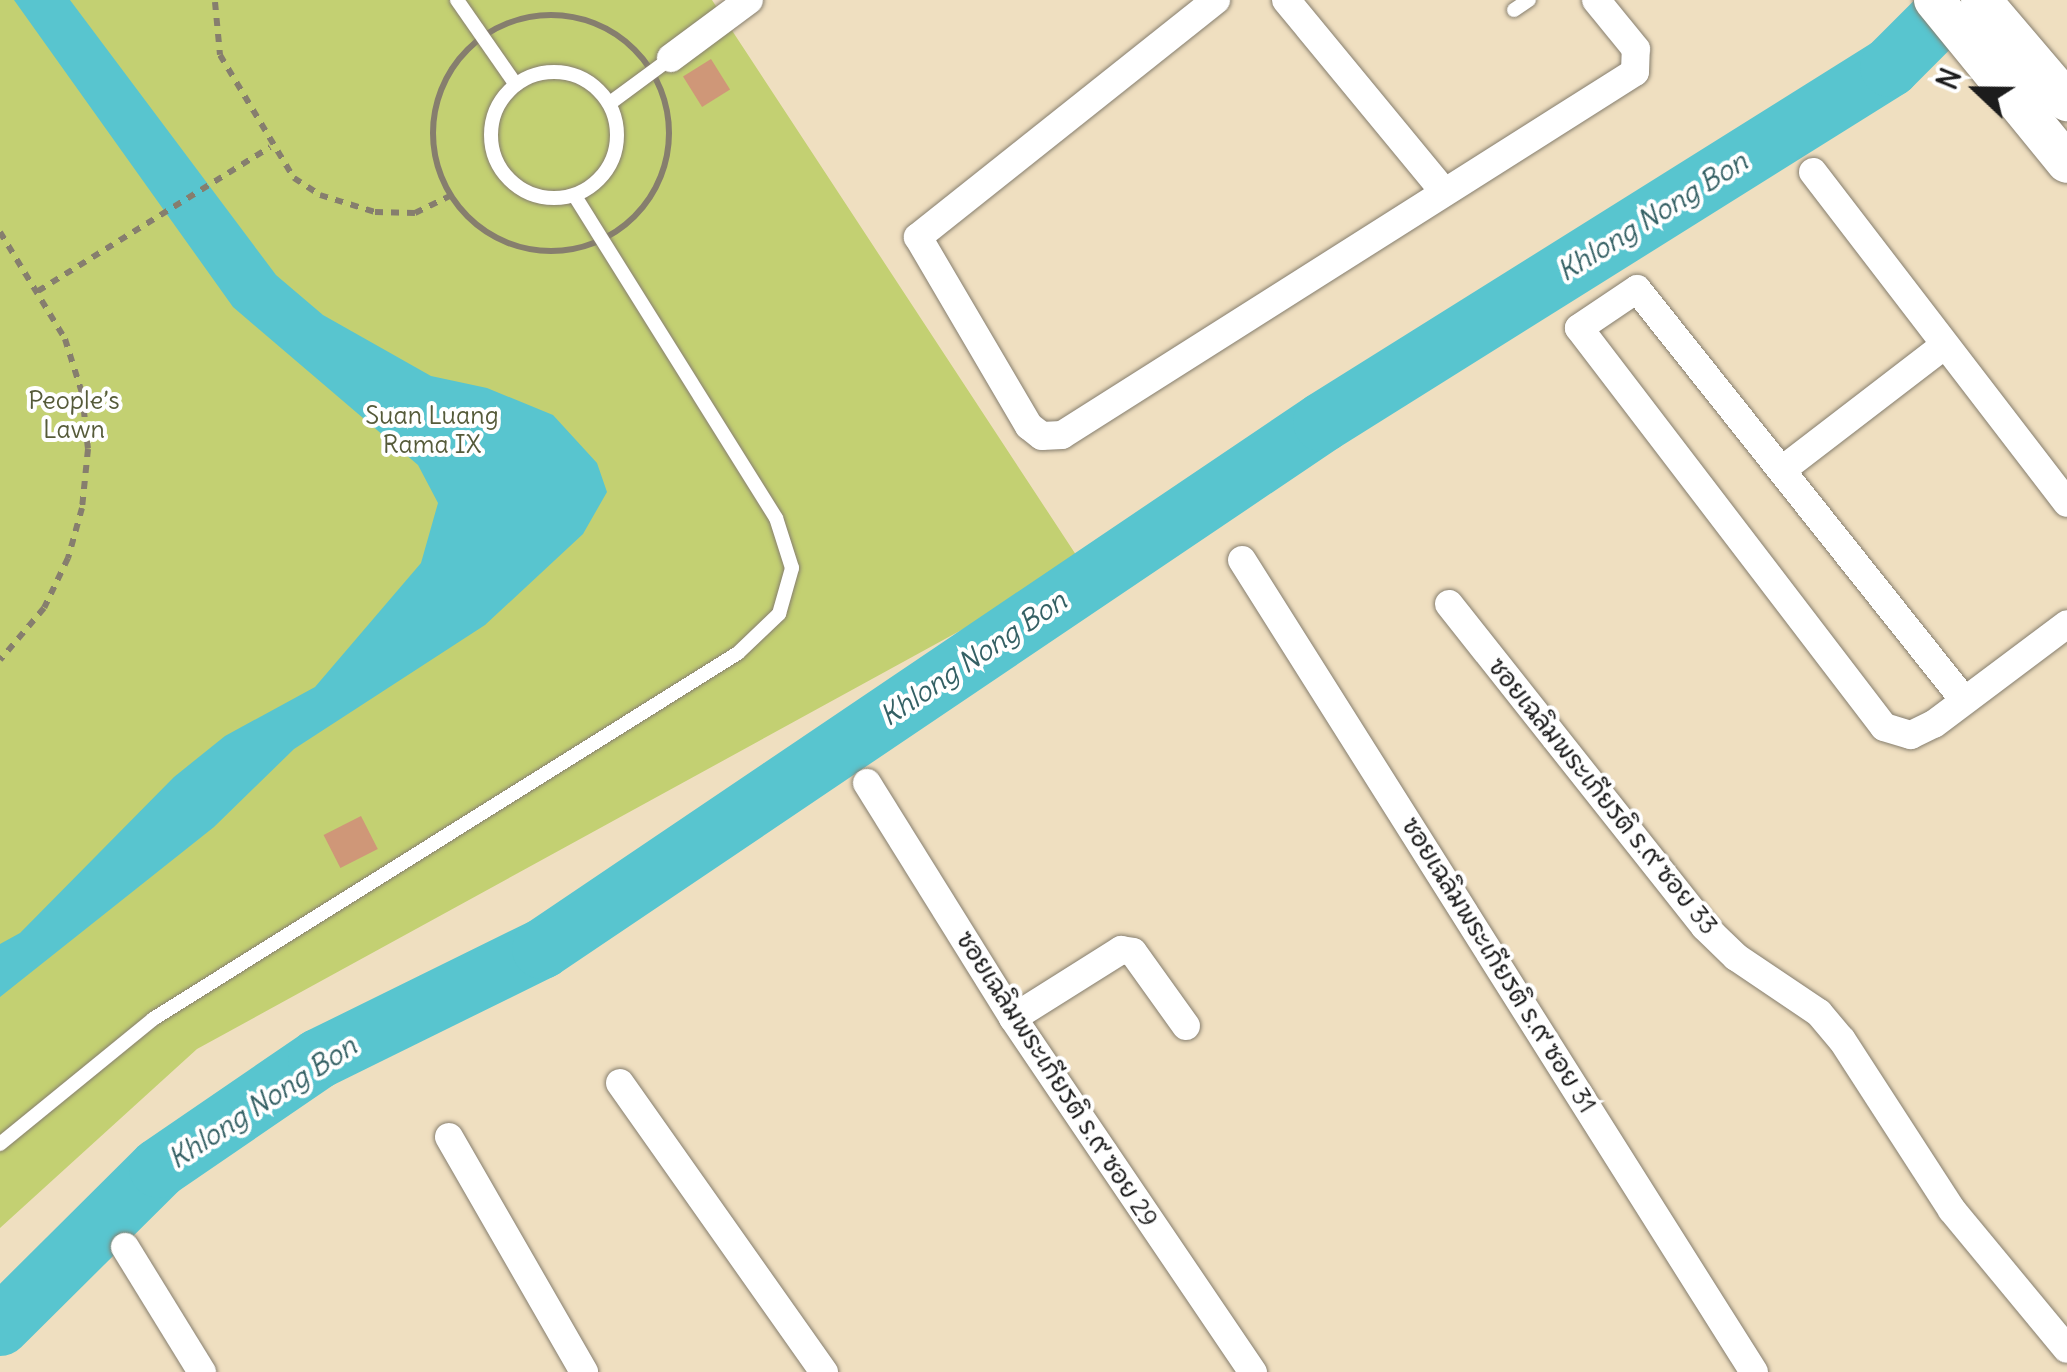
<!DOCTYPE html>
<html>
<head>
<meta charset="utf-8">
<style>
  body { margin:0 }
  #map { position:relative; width:2067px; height:1372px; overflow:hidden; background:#efdfc0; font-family:Delius,"Playpen Sans Thai",sans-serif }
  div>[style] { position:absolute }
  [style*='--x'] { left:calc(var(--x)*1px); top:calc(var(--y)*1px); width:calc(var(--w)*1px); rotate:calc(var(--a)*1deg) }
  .green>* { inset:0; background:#c3d072 }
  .water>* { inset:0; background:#58c5cf }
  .river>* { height:60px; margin:-30px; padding:0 30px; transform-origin:30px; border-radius:30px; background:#58c5cf }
  .building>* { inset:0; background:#cf9778; transform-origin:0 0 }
  .path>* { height:6px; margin-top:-3px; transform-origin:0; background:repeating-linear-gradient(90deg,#867e6e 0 8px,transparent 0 16px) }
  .path>.ring { margin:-3px; padding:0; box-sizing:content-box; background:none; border:6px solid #867e6e; border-radius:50% }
  .roads { filter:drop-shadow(0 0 2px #867e6e) drop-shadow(0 0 2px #867e6e) }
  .service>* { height:14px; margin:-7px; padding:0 7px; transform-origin:7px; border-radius:7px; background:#fff }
  .service>.ring { margin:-7px; padding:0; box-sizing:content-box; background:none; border:14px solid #fff; border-radius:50% }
  .minor>* { height:28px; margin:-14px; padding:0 14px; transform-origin:14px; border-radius:14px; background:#fff }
  .secondary>* { height:40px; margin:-20px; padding:0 20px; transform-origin:20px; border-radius:20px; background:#fff }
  span { translate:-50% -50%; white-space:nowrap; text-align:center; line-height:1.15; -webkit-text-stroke:8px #fff; paint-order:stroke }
  .park-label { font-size:25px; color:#565b3a }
  .street-label { font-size:25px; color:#1c1c1c }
  .water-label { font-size:28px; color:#346064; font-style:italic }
  .north { position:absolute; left:1927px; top:40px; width:100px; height:100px; -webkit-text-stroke:8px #fff; paint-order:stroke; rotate:292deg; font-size:28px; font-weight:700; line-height:40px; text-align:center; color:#1c1c1c }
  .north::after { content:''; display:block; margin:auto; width:35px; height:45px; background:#1c1c1c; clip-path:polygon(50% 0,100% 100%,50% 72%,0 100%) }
</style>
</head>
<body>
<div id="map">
  <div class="green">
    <i style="clip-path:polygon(0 0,712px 0,1082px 564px,197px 1049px,0 1228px)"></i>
  </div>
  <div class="water">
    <i style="clip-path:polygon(14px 0,70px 0,276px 275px,323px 315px,431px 376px,487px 388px,553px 415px,597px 463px,607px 492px,583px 534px,485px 625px,294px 749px,214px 827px,0 997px,0 944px,20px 933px,174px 777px,225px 736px,315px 687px,421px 563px,438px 503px,418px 465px,233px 307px)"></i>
  </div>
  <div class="river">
    <i style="--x:0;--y:1326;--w:224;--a:-44.8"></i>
    <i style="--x:159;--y:1168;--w:193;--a:-34.4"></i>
    <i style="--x:318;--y:1059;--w:250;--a:-26.2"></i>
    <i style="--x:542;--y:949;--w:942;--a:-34.01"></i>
    <i style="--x:1323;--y:422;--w:669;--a:-32.05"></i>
    <i style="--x:1890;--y:67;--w:95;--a:-45"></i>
  </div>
  <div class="building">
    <i style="left:711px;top:59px;width:36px;height:33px;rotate:58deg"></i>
    <i style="left:361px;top:816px;width:37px;height:42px;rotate:63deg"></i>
  </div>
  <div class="path">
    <i style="--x:215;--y:2;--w:53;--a:84.6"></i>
    <i style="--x:220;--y:55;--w:144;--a:59"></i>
    <i style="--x:294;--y:178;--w:31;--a:33"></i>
    <i style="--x:320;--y:195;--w:58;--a:17.2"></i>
    <i style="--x:375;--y:212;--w:40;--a:1.4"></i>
    <i style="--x:415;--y:213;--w:39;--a:-26"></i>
    <i class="ring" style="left:433px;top:15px;width:230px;height:230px"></i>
    <i style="--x:0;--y:232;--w:125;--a:58.7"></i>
    <i style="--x:65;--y:339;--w:57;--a:72.5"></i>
    <i style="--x:82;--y:393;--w:56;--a:83.9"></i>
    <i style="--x:88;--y:449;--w:59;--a:95.8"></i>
    <i style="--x:82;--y:508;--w:52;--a:105.6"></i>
    <i style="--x:68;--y:558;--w:55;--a:115.6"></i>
    <i style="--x:44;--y:608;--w:68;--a:130.2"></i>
    <i style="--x:38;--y:291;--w:273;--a:-31.8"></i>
  </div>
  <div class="roads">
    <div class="service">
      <i style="--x:457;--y:0;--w:103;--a:55.2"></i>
      <i style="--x:1514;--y:10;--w:18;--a:-34"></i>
      <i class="ring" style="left:491px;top:72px;width:112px;height:112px"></i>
      <i style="--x:610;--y:103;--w:76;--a:-36.4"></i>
      <i style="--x:0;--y:1144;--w:198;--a:-39.2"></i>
      <i style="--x:153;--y:1019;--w:690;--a:-32.03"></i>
      <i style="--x:738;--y:653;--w:57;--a:-43.6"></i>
      <i style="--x:779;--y:614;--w:48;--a:-74.2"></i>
      <i style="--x:792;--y:568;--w:52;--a:-107.7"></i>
      <i style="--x:776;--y:518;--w:380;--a:-122"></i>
    </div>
    <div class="minor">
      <i style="--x:1216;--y:0;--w:381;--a:141.5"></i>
      <i style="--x:918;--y:237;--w:219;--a:59.6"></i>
      <i style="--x:1029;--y:426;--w:16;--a:38"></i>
      <i style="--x:1042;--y:436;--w:20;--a:-3"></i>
      <i style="--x:1062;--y:435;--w:678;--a:-32.35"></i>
      <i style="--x:1635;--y:72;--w:23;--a:-88"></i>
      <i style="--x:1636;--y:49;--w:63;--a:-129.2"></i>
      <i style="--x:1286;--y:0;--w:249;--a:50.5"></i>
      <i style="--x:671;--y:58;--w:97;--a:-36.6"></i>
      <i style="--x:1813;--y:172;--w:417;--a:52.5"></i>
      <i style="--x:1782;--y:470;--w:205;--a:-37.5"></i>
      <i style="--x:1242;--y:560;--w:960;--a:57.77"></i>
      <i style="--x:1449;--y:604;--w:412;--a:51.6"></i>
      <i style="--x:1705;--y:927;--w:43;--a:44.1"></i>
      <i style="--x:1736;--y:957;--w:100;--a:34"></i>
      <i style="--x:1819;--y:1013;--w:35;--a:50"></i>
      <i style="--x:1842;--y:1040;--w:202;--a:57.1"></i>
      <i style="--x:1952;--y:1210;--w:180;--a:50.4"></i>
      <i style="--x:1964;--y:700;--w:525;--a:-128.51"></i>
      <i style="--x:1637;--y:289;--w:70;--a:146.1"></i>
      <i style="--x:1579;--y:328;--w:502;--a:52.61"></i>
      <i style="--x:1884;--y:727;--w:28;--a:17"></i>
      <i style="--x:1911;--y:735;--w:25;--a:-26"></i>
      <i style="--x:1934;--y:724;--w:166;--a:-36.9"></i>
      <i style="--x:867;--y:783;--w:277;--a:58.1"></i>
      <i style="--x:1013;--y:1018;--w:428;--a:55.9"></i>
      <i style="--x:1013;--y:1018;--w:128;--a:-32.2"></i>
      <i style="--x:1121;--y:950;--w:12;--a:9"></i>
      <i style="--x:1133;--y:952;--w:91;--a:54.4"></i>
      <i style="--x:620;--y:1083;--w:354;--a:54.8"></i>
      <i style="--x:449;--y:1137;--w:271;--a:60.1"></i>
      <i style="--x:125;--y:1247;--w:147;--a:58.4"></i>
    </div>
    <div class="secondary">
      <i style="--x:1934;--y:0;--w:210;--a:50.8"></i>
      <i style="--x:1981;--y:0;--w:133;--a:49.6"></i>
    </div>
  </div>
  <div class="park-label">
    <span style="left:74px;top:415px">People’s<br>Lawn</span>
    <span style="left:432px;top:430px">Suan Luang<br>Rama IX</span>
  </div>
  <div class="street-label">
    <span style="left:1603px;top:796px;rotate:51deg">ซอยเฉลิมพระเกียรติ ร.๙ ซอย 33</span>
    <span style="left:1499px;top:965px;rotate:58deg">ซอยเฉลิมพระเกียรติ ร.๙ ซอย 31</span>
    <span style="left:1057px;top:1079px;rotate:57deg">ซอยเฉลิมพระเกียรติ ร.๙ ซอย 29</span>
  </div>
  <div class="water-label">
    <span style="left:1652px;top:216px;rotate:-32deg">Khlong Nong Bon</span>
    <span style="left:973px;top:658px;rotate:-34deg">Khlong Nong Bon</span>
    <span style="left:262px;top:1102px;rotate:-33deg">Khlong Nong Bon</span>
  </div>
  <div class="north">N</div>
</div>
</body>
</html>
